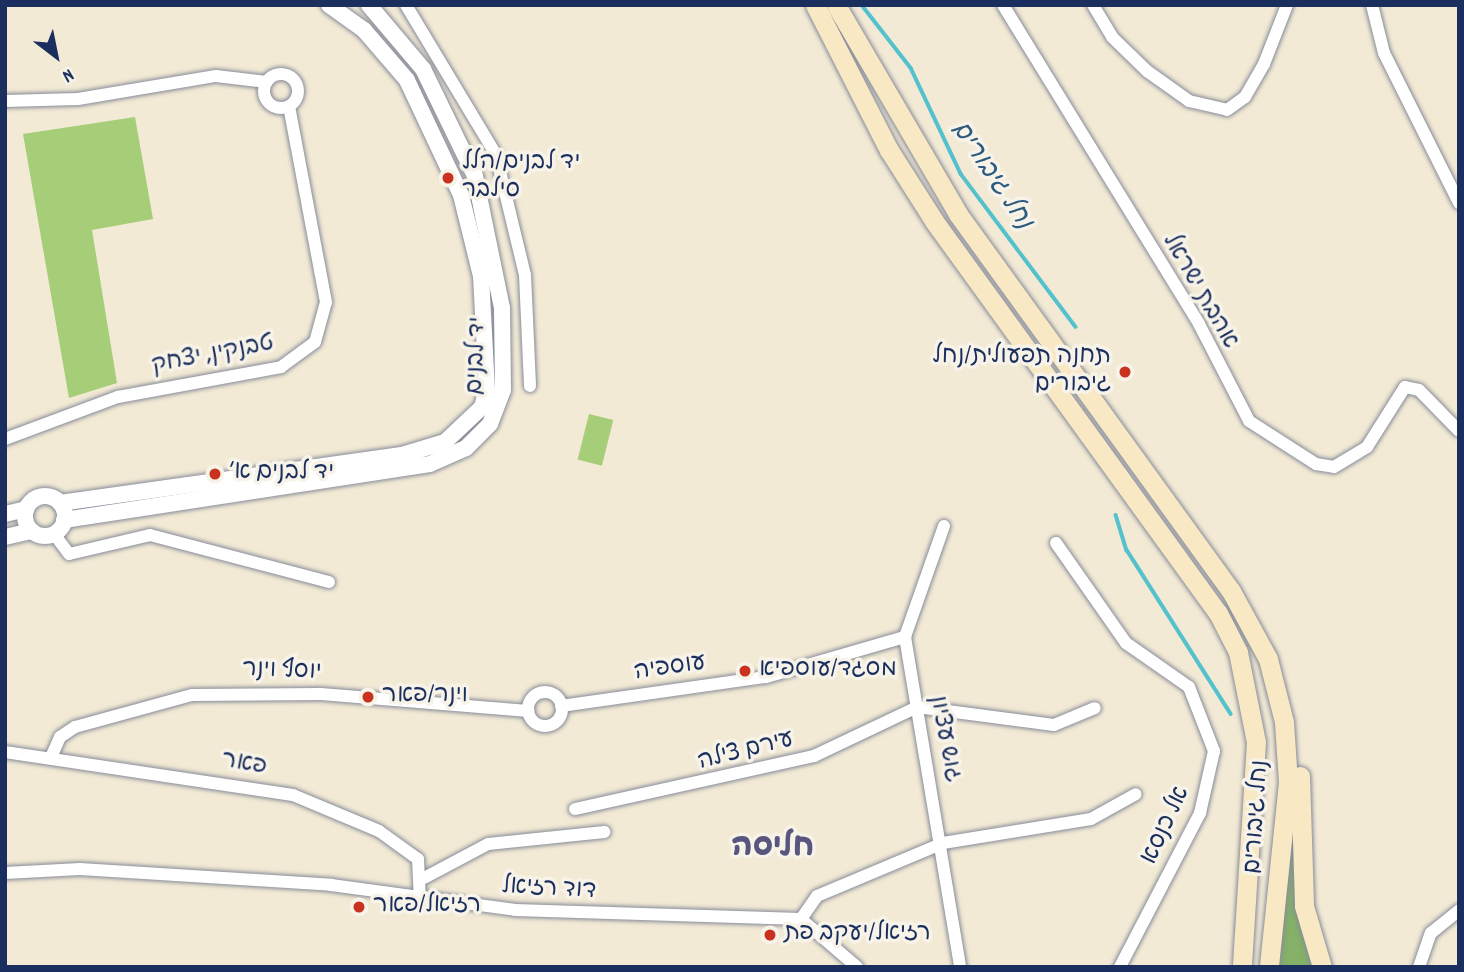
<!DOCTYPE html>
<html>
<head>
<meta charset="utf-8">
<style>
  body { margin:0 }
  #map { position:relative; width:1464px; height:972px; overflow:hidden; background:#f3ead5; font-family:Dekko,"Playpen Sans Hebrew",sans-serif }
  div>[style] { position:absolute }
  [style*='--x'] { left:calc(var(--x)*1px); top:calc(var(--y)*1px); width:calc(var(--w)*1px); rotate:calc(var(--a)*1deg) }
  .green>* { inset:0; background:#a6cd77; transform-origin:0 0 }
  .forest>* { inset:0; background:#84b068 }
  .stream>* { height:3.5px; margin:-1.75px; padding:0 1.75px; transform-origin:1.75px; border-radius:1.75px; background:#54c1cd }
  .roads { filter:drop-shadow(0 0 2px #878c9a) drop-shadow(0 0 2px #878c9a) }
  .minor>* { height:12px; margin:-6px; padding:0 6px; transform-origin:6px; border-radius:6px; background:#fff }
  .minor>.ring { margin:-6px; padding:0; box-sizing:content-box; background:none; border:12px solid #fff; border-radius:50% }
  .tertiary>* { height:16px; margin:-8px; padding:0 8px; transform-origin:8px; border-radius:8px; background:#fff }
  .tertiary>.ring { margin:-8px; padding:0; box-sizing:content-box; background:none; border:16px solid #fff; border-radius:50% }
  .secondary>* { height:19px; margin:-9.5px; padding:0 9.5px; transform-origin:9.5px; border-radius:9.5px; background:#f8e8c3 }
  .dots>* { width:19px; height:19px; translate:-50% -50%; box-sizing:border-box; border:4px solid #f7f3e8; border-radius:50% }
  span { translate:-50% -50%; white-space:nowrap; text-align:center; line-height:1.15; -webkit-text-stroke:7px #f7f3e8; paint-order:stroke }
  .poi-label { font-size:24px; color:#1b2f5e }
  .left { translate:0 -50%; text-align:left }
  .right { translate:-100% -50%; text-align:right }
  .street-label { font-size:24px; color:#1b2f5e }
  .water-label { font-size:26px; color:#2c5b7f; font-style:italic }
  .district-label { font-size:32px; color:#58567f; font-weight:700 }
  .frame { position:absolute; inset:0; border:7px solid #1b2f5e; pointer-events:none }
  .north { position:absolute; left:21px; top:21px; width:70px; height:70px; -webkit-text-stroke:5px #f7f3e8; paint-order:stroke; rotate:148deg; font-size:19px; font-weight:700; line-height:28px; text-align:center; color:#1b2f5e }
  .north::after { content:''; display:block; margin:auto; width:24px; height:32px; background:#1b2f5e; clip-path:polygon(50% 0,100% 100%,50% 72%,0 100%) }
</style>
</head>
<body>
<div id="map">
  <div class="green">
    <i style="clip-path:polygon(135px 117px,153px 219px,92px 230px,117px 383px,69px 398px,23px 134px)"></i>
    <i style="left:589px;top:414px;width:25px;height:47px;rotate:14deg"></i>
  </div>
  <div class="forest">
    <i style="clip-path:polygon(1295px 814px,1316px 967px,1278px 967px)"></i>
  </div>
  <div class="stream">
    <i style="--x:862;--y:5;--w:80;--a:52.1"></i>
    <i style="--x:911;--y:68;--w:117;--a:64.7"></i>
    <i style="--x:961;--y:174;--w:191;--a:53.1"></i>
    <i style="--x:1116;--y:515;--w:37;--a:73"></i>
    <i style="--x:1127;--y:550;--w:194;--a:57.6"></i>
  </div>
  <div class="roads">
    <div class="minor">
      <i style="--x:406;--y:5;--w:175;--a:59"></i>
      <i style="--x:496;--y:155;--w:123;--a:76.4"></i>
      <i style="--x:525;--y:275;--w:111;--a:87.4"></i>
      <i style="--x:1003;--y:5;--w:374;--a:58.4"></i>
      <i style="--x:1199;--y:324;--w:109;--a:62.7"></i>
      <i style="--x:1249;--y:421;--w:80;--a:32.7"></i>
      <i style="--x:1316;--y:464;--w:18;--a:9"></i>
      <i style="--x:1334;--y:467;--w:39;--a:-31"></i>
      <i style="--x:1367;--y:447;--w:71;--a:-57.7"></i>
      <i style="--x:1405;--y:387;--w:14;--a:12"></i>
      <i style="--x:1419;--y:390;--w:57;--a:45.7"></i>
      <i style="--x:1093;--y:5;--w:37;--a:59"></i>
      <i style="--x:1112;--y:37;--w:49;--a:44.2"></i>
      <i style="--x:1147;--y:71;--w:52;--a:35.5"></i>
      <i style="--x:1189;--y:101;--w:39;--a:13"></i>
      <i style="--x:1227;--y:110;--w:22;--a:-36"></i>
      <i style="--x:1245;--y:97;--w:38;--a:-60"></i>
      <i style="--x:1264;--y:64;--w:63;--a:-68.7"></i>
      <i style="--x:1372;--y:5;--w:49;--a:76"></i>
      <i style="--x:1384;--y:53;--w:168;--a:63.4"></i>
      <i class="ring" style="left:264px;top:74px;width:22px;height:22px"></i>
      <i style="--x:5;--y:101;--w:73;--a:-1.6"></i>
      <i style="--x:78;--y:99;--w:140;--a:-9.5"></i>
      <i style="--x:216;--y:76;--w:51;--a:6.7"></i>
      <i style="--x:5;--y:439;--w:121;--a:-20.4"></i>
      <i style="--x:118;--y:397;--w:166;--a:-10.4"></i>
      <i style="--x:281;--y:367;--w:42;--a:-36.3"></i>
      <i style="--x:315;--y:342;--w:41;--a:-74.6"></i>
      <i style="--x:326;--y:302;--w:199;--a:-100.7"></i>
      <i style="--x:944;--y:526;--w:118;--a:109.4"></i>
      <i style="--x:905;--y:637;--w:335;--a:80.5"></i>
      <i style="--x:54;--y:534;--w:25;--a:53"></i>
      <i style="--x:69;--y:554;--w:83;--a:-13.2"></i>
      <i style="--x:150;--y:535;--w:185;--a:14.7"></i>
      <i style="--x:1056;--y:543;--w:122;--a:55"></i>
      <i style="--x:1126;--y:643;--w:77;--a:34.9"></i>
      <i style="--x:1189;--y:687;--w:69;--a:68.7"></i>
      <i style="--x:1214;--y:751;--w:64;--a:102.7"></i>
      <i style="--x:1200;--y:813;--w:174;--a:117.5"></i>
      <i class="ring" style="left:528px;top:692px;width:22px;height:22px"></i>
      <i style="--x:561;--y:706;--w:207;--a:-8.1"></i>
      <i style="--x:766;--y:677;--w:145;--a:-16.1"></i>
      <i style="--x:5;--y:752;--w:291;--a:8.5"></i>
      <i style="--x:293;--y:795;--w:93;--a:22.7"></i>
      <i style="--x:379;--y:831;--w:48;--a:35.7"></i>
      <i style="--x:418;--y:859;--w:42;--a:87.3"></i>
      <i style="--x:52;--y:755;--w:20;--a:-66"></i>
      <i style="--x:60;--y:737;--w:18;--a:-34"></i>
      <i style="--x:75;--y:727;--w:121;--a:-15.3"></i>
      <i style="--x:192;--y:695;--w:129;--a:-0.4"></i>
      <i style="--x:321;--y:694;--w:208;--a:4.7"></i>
      <i style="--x:575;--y:809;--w:245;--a:-12.5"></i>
      <i style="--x:814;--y:756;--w:114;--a:-25.4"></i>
      <i style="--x:917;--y:707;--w:138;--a:7.5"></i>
      <i style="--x:1054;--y:725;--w:44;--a:-22.5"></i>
      <i style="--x:5;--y:873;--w:75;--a:-3.1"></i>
      <i style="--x:80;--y:869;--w:252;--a:3.6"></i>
      <i style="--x:331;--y:885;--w:186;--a:7.7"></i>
      <i style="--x:515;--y:910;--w:286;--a:1.8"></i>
      <i style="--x:424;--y:878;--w:72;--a:-28"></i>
      <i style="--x:488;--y:844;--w:117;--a:-5.9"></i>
      <i style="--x:801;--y:919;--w:28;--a:-55"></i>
      <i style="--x:817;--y:896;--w:137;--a:-22.8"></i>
      <i style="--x:943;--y:843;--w:150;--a:-9.2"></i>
      <i style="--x:1091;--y:819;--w:51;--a:-29.1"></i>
      <i style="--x:801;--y:919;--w:74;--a:40.6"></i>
      <i style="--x:1419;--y:967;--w:36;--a:-71"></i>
      <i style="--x:1431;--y:933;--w:36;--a:-39"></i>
    </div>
    <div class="tertiary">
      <i class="ring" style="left:25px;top:496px;width:24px;height:24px"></i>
      <i style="--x:60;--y:503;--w:345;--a:-8"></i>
      <i style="--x:402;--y:455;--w:45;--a:-16.8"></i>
      <i style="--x:445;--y:442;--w:51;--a:-43.4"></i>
      <i style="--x:482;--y:407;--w:18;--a:-74"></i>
      <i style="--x:487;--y:390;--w:114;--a:-93"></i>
      <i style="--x:481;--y:276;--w:83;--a:-103.9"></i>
      <i style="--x:461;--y:195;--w:127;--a:-115.2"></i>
      <i style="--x:407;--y:80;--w:66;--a:-130.7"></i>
      <i style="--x:364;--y:30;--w:43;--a:-144.5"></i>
      <i style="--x:5;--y:514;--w:22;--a:-13"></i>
      <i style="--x:64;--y:520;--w:370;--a:-8.7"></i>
      <i style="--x:430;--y:464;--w:39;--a:-24"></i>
      <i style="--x:466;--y:448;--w:34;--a:-45"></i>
      <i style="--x:490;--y:424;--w:36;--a:-69"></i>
      <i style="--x:503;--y:390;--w:82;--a:-90.7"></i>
      <i style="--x:502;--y:308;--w:135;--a:-101.6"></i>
      <i style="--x:475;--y:176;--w:119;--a:-115.9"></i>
      <i style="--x:423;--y:69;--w:84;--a:-130.2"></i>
      <i style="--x:5;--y:537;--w:27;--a:-13"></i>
    </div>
    <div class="secondary">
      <i style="--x:815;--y:5;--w:163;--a:63"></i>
      <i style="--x:889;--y:150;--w:84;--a:57.6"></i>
      <i style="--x:934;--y:221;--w:484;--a:54.1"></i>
      <i style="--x:1218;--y:613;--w:44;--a:62.9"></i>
      <i style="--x:1238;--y:652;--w:92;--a:78.7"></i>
      <i style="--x:1256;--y:742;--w:225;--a:93.6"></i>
      <i style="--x:836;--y:5;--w:242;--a:59.7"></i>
      <i style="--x:958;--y:214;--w:465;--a:54.1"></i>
      <i style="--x:1231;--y:591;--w:77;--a:61.4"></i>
      <i style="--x:1268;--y:659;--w:65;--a:75.7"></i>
      <i style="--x:1284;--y:722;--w:60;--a:86.2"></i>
      <i style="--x:1288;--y:782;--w:186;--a:95.9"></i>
      <i style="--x:1300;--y:776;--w:130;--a:88.2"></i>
      <i style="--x:1304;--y:906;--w:64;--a:73.6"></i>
    </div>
  </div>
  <div class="dots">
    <i style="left:448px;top:178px;background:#c8321e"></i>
    <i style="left:1125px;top:372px;background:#c8321e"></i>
    <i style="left:215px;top:474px;background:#c8321e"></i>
    <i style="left:745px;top:671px;background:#c8321e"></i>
    <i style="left:368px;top:697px;background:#c8321e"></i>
    <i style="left:359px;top:907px;background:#c8321e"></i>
    <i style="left:770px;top:935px;background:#c8321e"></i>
  </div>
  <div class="poi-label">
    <span class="left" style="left:462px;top:178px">יד לבנים/הלל<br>סילבר</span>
    <span class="right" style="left:1111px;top:372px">תחנה תפעולית/נחל<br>גיבורים</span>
    <span class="left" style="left:229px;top:474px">יד לבנים א׳</span>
    <span class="left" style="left:759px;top:671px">מסגד/עוספיא</span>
    <span class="left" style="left:382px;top:697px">וינר/פאר</span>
    <span class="left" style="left:373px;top:907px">רזיאל/פאר</span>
    <span class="left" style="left:784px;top:935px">רזיאל/יעקב פת</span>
  </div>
  <div class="street-label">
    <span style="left:1199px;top:292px;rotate:60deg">אהבת ישראל</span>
    <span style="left:213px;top:356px;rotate:-11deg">טבנקין, יצחק</span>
    <span style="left:478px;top:356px;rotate:-88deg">יד לבנים</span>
    <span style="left:670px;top:669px;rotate:-8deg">עוספיה</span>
    <span style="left:282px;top:672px;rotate:2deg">יוסף וינר</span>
    <span style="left:944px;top:739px;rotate:79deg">גוש עציון</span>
    <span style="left:746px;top:752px;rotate:-14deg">עירם צילה</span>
    <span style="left:244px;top:765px;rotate:10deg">פאר</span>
    <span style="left:1258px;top:817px;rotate:-86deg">נחל גיבורים</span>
    <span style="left:1167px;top:826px;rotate:-65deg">אל כנסא</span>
    <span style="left:549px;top:890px;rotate:3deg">דוד רזיאל</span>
  </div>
  <div class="water-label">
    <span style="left:991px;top:176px;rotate:56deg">נחל גיבורים</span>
  </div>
  <div class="district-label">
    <span style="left:773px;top:849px">חליסה</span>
  </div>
  <div class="frame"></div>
  <div class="north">N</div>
</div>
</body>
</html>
